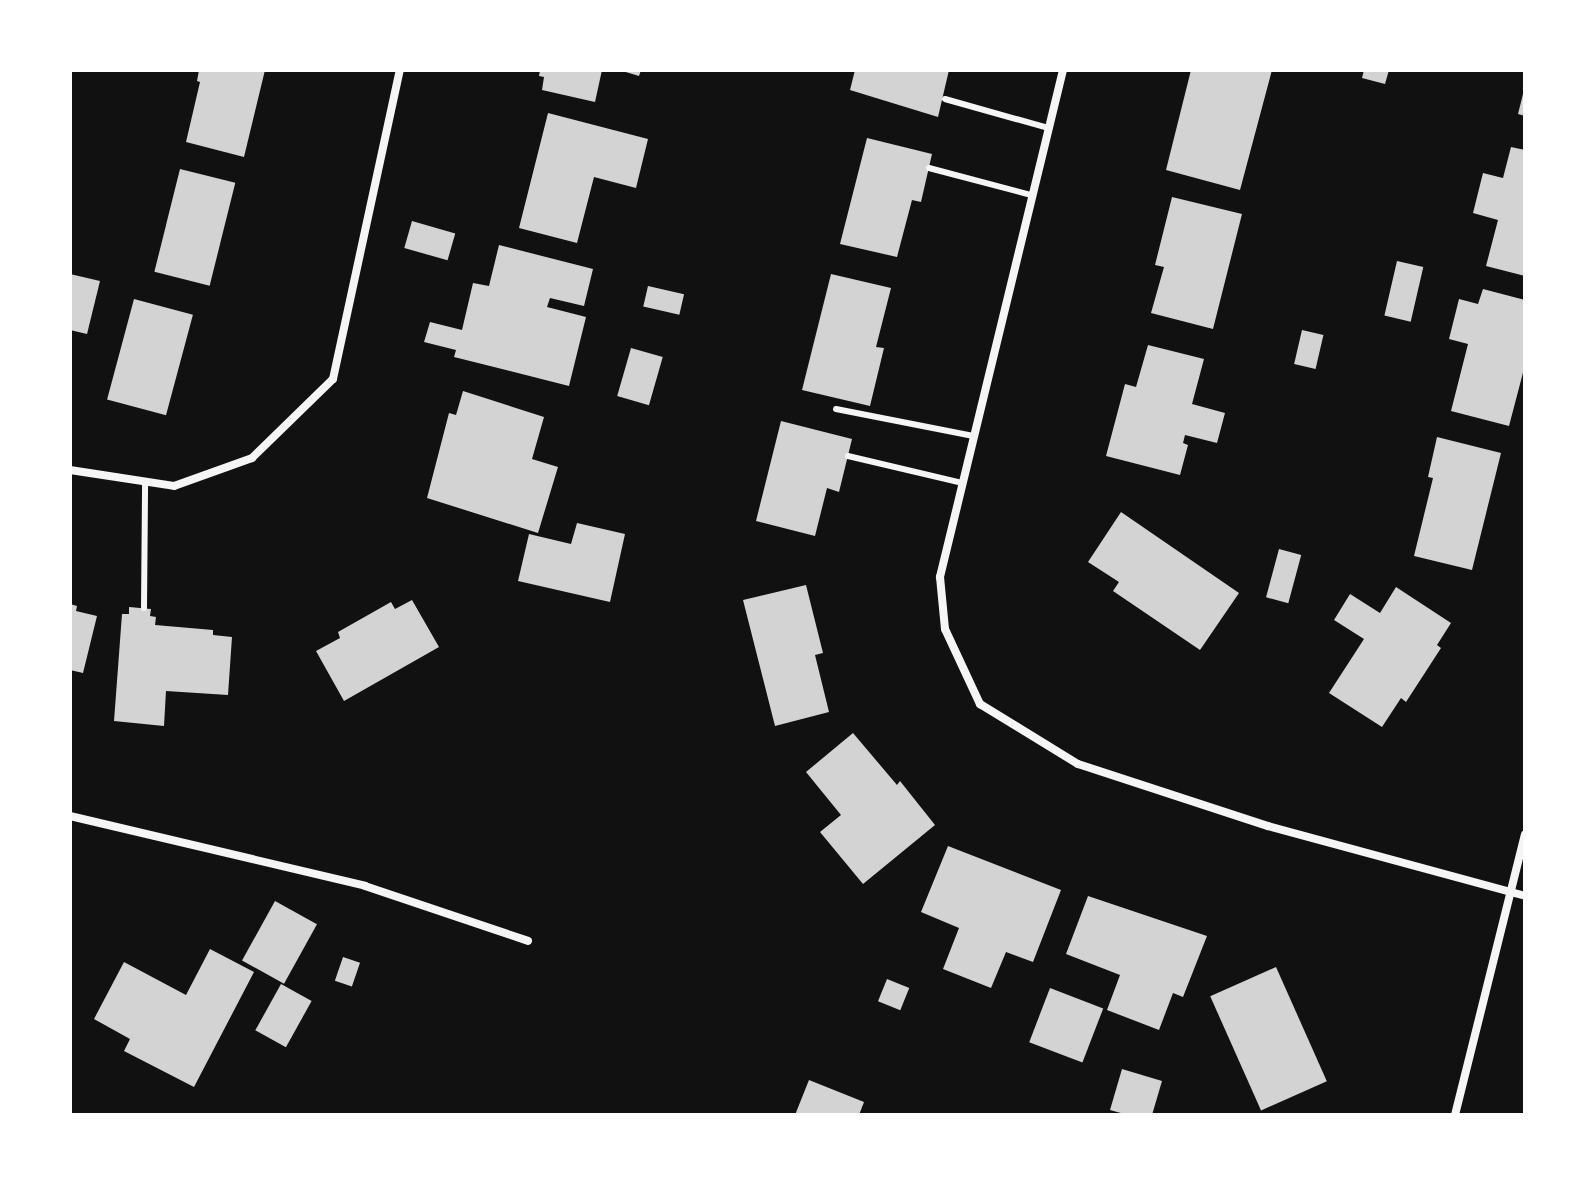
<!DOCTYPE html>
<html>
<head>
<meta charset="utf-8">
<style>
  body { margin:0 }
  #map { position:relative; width:1595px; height:1185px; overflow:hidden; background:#111; font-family:Commissioner,sans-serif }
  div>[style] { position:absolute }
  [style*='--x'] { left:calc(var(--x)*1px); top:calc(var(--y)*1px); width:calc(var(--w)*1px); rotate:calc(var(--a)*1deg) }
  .building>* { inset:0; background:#d3d3d3; transform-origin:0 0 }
  .service>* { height:6px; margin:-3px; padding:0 3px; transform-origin:3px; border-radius:3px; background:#f5f5f5 }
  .minor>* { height:8px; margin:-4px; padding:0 4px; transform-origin:4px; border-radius:4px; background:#f5f5f5 }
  span { translate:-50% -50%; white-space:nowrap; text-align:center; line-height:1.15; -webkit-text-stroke:7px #fff; paint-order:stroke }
  .frame { position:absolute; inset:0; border:72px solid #fff; pointer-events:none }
</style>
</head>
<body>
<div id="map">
  <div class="building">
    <i style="clip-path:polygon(199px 70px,265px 70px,244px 157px,186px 142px,200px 82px,197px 81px)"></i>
    <i style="clip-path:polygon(540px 70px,602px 70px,595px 102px,542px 90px,544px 77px,539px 76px)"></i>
    <i style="clip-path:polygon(619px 70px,641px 70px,639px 76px)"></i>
    <i style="clip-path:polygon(855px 70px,949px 70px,938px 117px,850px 90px)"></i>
    <i style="clip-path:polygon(1191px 70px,1272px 70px,1240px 190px,1166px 170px)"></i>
    <i style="clip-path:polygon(1364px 70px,1389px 70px,1385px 84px,1362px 78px)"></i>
    <i style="clip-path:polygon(1524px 90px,1525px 90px,1525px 116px,1518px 114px)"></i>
    <i style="clip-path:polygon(548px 113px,648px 139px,636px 188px,594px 177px,577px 243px,519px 228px)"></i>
    <i style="clip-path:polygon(867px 138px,932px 154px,921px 202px,912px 200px,897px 257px,840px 244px)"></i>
    <i style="clip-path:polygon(1511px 147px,1525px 150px,1525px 276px,1486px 266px,1498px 220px,1473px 213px,1483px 173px,1503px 178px)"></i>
    <i style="left:180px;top:169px;width:57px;height:106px;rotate:14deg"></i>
    <i style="clip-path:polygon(1172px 197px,1242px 214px,1213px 329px,1151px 313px,1164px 267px,1155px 265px)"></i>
    <i style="left:412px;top:221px;width:45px;height:28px;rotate:16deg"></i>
    <i style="clip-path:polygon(499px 245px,593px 269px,584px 306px,550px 298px,547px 307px,586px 317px,569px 386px,454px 357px,456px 350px,424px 342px,430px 322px,462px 330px,473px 283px,489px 286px)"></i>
    <i style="left:1397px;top:261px;width:27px;height:56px;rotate:13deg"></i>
    <i style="clip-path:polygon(70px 274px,100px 281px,87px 334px,70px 330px)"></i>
    <i style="clip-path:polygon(831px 274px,891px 288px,876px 347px,884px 348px,870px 406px,802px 390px)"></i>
    <i style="left:648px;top:286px;width:37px;height:21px;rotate:13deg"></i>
    <i style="clip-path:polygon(1483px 289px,1525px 300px,1525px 365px,1509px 426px,1451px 411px,1468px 344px,1449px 339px,1459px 299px,1478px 304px)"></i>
    <i style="left:134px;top:299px;width:61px;height:104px;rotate:15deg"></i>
    <i style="left:1302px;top:330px;width:22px;height:35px;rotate:13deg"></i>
    <i style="clip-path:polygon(1148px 345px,1204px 359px,1192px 404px,1225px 413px,1217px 443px,1185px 435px,1183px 443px,1188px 445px,1180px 475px,1106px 456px,1125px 384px,1136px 387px)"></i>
    <i style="left:631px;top:348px;width:33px;height:50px;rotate:16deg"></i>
    <i style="clip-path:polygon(463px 391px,544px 417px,532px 459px,558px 467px,538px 533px,427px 498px,449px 413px,456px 415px)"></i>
    <i style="clip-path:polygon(781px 421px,852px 439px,839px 492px,827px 488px,815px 536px,756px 521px)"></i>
    <i style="clip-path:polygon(1437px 437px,1501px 453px,1472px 570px,1414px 556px,1433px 478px,1428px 477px)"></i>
    <i style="clip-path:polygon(1121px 512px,1239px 593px,1200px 650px,1113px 591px,1119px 582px,1088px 562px)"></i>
    <i style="clip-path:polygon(577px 523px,625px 534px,610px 602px,518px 581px,529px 534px,571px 544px)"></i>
    <i style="left:1279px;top:549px;width:23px;height:50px;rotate:15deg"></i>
    <i style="clip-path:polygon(806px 585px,823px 653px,815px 655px,829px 712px,775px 726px,743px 600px)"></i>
    <i style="clip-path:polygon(1396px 587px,1451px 623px,1437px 645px,1441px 648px,1406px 702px,1401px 698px,1382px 727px,1329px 693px,1364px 639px,1334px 620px,1350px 594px,1380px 613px)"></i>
    <i style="clip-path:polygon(412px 600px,439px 647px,344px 701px,316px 651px,340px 638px,338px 632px,391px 602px,395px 609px)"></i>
    <i style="clip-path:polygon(70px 604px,77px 606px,76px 611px,97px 616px,83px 673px,70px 670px)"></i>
    <i style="clip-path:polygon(129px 607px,151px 609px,150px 616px,156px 617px,155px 625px,213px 630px,213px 635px,232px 637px,228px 695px,166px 691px,164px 726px,114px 721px,122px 614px,129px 614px)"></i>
    <i style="clip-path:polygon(853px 733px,897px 785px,900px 781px,935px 825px,863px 884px,820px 832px,841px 815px,806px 772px)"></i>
    <i style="clip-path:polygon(948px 846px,1061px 890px,1033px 962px,1006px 952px,991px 988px,943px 969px,959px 928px,921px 912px)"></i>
    <i style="clip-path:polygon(1088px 896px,1207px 936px,1183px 997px,1173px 993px,1159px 1030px,1107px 1010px,1120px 975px,1066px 954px)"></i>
    <i style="left:275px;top:901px;width:48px;height:68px;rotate:29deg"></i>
    <i style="clip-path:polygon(210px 949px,254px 972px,194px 1087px,124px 1051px,130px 1039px,94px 1019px,124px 962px,186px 995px)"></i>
    <i style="left:343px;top:957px;width:18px;height:25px;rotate:19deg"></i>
    <i style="left:1276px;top:967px;width:125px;height:72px;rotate:66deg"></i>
    <i style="left:887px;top:979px;width:24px;height:24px;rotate:22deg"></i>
    <i style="left:281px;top:984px;width:35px;height:53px;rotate:29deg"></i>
    <i style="left:1050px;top:988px;width:57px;height:58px;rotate:21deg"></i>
    <i style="clip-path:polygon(1122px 1069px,1162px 1081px,1152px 1115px,1128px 1115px,1110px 1110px)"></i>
    <i style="clip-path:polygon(809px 1080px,864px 1102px,859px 1115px,795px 1115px)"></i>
  </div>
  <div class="service">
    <i style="--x:945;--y:99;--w:107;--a:15.7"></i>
    <i style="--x:929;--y:168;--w:106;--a:14.8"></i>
    <i style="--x:836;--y:409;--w:140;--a:11.1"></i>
    <i style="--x:848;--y:456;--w:117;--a:13.3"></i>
    <i style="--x:144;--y:608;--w:127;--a:-89.5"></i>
  </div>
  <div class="minor">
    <i style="--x:1063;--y:70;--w:522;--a:103.64"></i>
    <i style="--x:940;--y:577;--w:52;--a:84.5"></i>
    <i style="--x:945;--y:629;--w:83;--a:65"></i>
    <i style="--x:980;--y:704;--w:115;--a:31.5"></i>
    <i style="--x:1078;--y:764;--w:200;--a:18.1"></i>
    <i style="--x:1268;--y:826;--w:266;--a:15.2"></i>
    <i style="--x:70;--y:470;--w:105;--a:8.7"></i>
    <i style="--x:174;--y:486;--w:83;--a:-19.7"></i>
    <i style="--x:252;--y:458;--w:113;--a:-44.3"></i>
    <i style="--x:333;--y:379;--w:316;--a:-77.8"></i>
    <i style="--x:70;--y:816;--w:303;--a:13.3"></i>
    <i style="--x:365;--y:886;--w:172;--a:18.6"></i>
    <i style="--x:1455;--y:1115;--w:289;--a:-76"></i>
  </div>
  <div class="frame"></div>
</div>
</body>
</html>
